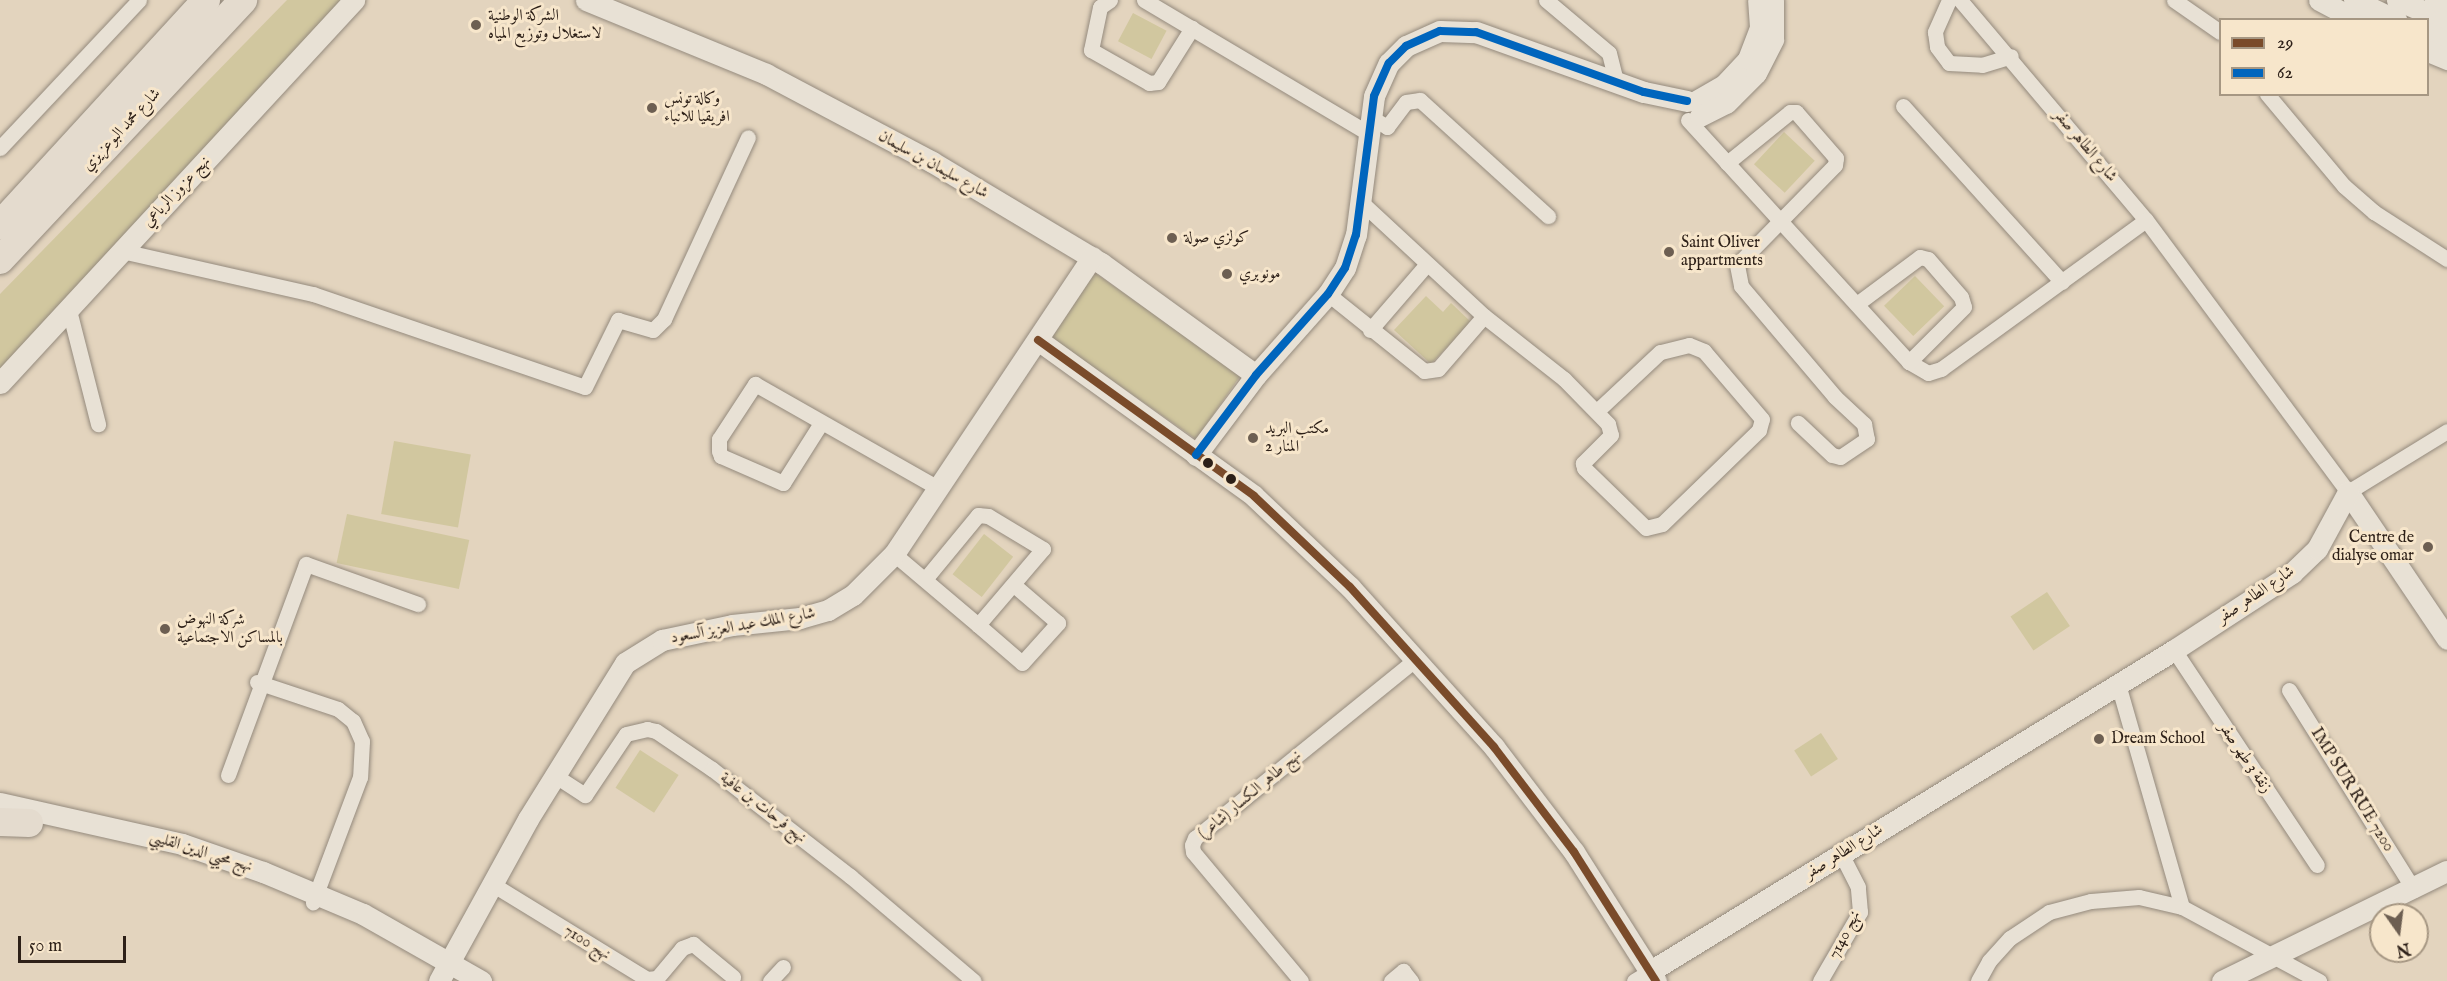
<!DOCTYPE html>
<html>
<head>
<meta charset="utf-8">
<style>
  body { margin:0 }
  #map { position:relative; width:2447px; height:981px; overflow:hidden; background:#e3d4be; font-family:"IM FELL English",Amiri,serif }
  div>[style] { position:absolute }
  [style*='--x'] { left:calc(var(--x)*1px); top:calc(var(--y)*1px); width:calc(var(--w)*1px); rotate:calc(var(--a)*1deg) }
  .green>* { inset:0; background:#d1c79f; transform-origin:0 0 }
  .roads { filter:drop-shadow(0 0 2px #948a7d) drop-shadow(0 0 2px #948a7d) }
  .street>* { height:15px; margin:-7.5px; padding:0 7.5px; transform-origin:7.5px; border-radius:7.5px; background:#e8e1d5 }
  .secondary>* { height:21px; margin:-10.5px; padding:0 10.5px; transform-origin:10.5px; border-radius:10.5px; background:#e8e1d5 }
  .highway>* { height:28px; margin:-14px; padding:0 14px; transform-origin:14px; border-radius:14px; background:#e4dbce }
  .bus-1>* { height:8px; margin:-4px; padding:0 4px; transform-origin:4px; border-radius:4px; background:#7a4b2a }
  .bus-2>* { height:8px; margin:-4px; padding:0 4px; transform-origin:4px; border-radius:4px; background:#0065bd }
  .dots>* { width:16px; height:16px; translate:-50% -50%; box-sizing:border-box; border:3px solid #f7e6cb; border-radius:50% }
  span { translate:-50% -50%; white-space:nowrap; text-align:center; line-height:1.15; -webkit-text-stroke:6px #f7e6cb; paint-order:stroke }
  .poi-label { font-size:16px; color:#2d2018 }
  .left { translate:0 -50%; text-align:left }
  .right { translate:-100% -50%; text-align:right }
  .street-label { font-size:16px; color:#2d2018 }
  .legend { position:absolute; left:2219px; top:18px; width:210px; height:78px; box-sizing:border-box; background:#f7e6cb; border:2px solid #a69783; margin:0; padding:8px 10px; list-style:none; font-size:18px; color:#2d2018 }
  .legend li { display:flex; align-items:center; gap:12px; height:30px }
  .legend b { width:30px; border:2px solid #a69783 }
  .north { position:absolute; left:2369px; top:903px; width:60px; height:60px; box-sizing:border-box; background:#f7e6cb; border:2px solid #a69783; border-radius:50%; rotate:166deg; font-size:16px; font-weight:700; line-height:24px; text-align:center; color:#2d2018 }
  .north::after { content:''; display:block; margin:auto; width:21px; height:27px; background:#6d5f52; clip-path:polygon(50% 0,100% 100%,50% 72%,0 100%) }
  .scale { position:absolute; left:18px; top:936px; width:108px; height:27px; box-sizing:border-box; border:3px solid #2d2018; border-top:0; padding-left:8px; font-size:18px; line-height:21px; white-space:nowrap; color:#2d2018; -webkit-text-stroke:4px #f7e6cb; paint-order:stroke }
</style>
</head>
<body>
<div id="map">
  <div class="green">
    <i style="clip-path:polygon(287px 0,341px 0,0 377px,0 294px)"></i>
    <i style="left:1133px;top:13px;width:38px;height:32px;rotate:28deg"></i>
    <i style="left:1784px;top:132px;width:42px;height:44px;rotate:43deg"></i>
    <i style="left:1095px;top:273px;width:178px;height:78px;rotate:35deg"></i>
    <i style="left:1915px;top:276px;width:42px;height:43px;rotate:46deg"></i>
    <i style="clip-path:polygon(1426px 296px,1443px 312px,1451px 303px,1471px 322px,1431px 364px,1394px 330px)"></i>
    <i style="left:394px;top:441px;width:78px;height:74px;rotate:10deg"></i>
    <i style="left:347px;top:514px;width:125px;height:50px;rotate:12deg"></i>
    <i style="left:984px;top:534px;width:37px;height:51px;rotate:38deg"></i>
    <i style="left:2047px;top:592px;width:41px;height:44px;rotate:56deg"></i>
    <i style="left:1821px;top:733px;width:31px;height:32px;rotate:57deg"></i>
    <i style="left:640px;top:750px;width:46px;height:45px;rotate:33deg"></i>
  </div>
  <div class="roads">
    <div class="street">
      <i style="--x:1110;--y:0;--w:12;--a:145"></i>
      <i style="--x:1100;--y:7;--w:44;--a:101.8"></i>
      <i style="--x:1091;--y:50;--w:67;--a:29.6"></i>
      <i style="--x:1149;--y:83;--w:9;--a:-6"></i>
      <i style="--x:1158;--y:82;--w:64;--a:-57.8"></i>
      <i style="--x:1144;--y:0;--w:258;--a:30.7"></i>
      <i style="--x:1546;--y:0;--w:82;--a:40.1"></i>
      <i style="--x:1609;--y:53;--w:30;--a:76"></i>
      <i style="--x:1949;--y:0;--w:35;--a:114"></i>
      <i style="--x:1935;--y:32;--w:15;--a:82"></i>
      <i style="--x:1937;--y:47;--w:20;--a:53"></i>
      <i style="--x:1949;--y:63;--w:33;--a:3"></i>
      <i style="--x:1982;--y:65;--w:30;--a:-17"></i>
      <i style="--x:1960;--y:0;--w:288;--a:49.8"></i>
      <i style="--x:2146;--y:220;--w:339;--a:53.4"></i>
      <i style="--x:2348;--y:492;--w:116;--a:-31.6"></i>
      <i style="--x:2174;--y:0;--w:56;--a:34.8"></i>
      <i style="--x:2267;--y:94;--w:120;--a:50.1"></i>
      <i style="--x:2344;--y:186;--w:40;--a:41"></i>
      <i style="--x:2374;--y:212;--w:87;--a:32.8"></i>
      <i style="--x:1903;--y:106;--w:237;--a:47.9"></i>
      <i style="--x:1370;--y:117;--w:20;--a:30"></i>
      <i style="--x:1387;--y:127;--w:31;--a:-53"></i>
      <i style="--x:1406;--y:102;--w:14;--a:-8"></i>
      <i style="--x:1420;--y:100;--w:173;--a:42.2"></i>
      <i style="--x:1688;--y:120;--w:328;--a:47.6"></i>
      <i style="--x:1909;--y:362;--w:22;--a:30"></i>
      <i style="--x:1928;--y:373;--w:14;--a:-17"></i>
      <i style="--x:1941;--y:369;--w:253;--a:-36"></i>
      <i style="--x:0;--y:148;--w:203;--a:-46.8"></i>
      <i style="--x:1727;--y:163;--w:81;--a:-39"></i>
      <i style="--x:1790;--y:112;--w:6;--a:0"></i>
      <i style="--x:1796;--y:112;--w:61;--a:49"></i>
      <i style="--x:1836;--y:158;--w:7;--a:98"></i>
      <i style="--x:1835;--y:165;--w:140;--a:134.4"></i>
      <i style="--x:1737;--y:265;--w:21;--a:79"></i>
      <i style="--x:1741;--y:286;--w:145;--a:49.7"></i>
      <i style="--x:1835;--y:397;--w:40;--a:43"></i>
      <i style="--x:1864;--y:424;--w:15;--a:79"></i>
      <i style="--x:1867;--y:439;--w:32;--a:146"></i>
      <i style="--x:1840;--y:457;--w:8;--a:-166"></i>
      <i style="--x:1832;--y:455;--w:47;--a:-136.7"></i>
      <i style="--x:122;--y:251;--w:196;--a:12.7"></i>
      <i style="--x:313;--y:294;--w:287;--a:18.9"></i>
      <i style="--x:585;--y:387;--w:75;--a:-63.8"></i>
      <i style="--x:618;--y:320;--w:36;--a:16"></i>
      <i style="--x:653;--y:330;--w:16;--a:-45"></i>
      <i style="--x:664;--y:319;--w:200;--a:-65.2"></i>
      <i style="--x:1328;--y:294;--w:123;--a:38.7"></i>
      <i style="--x:1424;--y:371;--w:14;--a:-8"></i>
      <i style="--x:1438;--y:369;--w:70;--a:-49"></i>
      <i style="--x:1484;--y:316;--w:168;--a:-137.2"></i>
      <i style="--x:1858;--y:303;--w:77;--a:-36.6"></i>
      <i style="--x:1920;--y:257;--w:8;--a:14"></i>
      <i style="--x:1928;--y:259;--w:50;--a:49"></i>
      <i style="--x:1961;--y:297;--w:10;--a:73"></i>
      <i style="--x:1964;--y:307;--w:78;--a:135"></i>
      <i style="--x:69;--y:310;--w:118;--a:75.7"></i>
      <i style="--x:1484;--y:316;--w:102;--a:38.2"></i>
      <i style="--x:1564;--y:379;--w:63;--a:45.6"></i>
      <i style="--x:1608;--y:424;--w:11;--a:75"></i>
      <i style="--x:1611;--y:435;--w:40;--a:135"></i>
      <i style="--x:1583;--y:463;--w:5;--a:79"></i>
      <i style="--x:1584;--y:468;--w:86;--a:44.1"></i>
      <i style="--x:1646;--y:528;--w:16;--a:-14"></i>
      <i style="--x:1662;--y:524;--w:135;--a:-44.1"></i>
      <i style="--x:1759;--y:430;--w:11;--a:-75"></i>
      <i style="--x:1762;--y:419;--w:89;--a:-130.5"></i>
      <i style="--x:1704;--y:351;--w:16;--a:-158"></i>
      <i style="--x:1689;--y:345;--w:30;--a:166"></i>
      <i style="--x:1660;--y:352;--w:86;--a:136.9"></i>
      <i style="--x:1370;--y:330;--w:87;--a:-49.2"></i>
      <i style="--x:821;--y:423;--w:71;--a:122.3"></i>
      <i style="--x:783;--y:483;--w:68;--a:-156.5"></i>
      <i style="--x:721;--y:456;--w:5;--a:-112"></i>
      <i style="--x:719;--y:451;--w:12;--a:-90"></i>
      <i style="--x:719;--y:439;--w:66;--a:-56.8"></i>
      <i style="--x:755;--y:384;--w:210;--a:29.6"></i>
      <i style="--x:894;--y:554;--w:110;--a:40.2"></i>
      <i style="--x:978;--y:625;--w:100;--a:-49.5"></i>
      <i style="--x:1043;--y:549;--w:64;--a:-149"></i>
      <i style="--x:988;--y:516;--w:10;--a:-174"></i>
      <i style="--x:978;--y:515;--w:82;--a:129.5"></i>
      <i style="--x:978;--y:625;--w:58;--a:40.8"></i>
      <i style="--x:1022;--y:663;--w:54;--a:-48"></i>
      <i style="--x:1058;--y:623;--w:58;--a:-139.2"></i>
      <i style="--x:2174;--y:650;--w:258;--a:56.4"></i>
      <i style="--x:257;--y:682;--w:85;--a:18.4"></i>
      <i style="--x:338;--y:709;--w:19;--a:39"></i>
      <i style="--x:353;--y:721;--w:22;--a:66"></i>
      <i style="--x:362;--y:741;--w:36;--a:93"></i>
      <i style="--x:360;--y:777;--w:134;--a:110.6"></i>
      <i style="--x:2118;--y:684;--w:232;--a:74"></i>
      <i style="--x:2289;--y:690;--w:236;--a:58"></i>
      <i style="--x:228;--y:775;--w:225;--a:-69.7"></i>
      <i style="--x:306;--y:564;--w:119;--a:19.7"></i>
      <i style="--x:554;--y:775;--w:37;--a:33"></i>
      <i style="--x:585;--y:795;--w:73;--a:-56.1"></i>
      <i style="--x:626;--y:734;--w:22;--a:-13"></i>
      <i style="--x:647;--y:729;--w:9;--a:13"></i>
      <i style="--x:656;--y:731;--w:68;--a:34.2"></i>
      <i style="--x:712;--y:769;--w:175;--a:37.8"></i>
      <i style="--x:850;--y:876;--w:162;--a:40.3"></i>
      <i style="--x:492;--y:884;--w:182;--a:31.5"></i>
      <i style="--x:647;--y:979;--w:10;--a:-6"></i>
      <i style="--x:657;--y:978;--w:39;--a:-50"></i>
      <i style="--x:682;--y:948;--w:12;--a:-20"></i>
      <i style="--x:693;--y:944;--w:52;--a:39.5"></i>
      <i style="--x:770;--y:981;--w:19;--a:-47"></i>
      <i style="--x:1301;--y:981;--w:168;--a:-129.9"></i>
      <i style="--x:1193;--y:852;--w:7;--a:-98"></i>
      <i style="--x:1192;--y:845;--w:8;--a:-67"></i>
      <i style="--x:1195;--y:838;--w:286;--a:-39"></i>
      <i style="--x:1391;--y:981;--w:16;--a:-40"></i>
      <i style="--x:1403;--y:971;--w:13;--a:51"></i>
      <i style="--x:1634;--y:981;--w:17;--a:-31"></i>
      <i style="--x:1820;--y:981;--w:80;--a:-59.9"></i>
      <i style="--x:1860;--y:912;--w:25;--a:-95"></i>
      <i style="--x:1858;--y:887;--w:37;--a:-117"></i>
      <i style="--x:1978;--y:981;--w:23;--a:-61"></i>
      <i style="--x:1989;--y:961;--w:31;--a:-48"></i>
      <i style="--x:2010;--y:938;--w:47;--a:-33.7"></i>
      <i style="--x:2049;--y:912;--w:43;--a:-14.7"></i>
      <i style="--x:2091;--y:901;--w:48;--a:-4.8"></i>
      <i style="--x:2139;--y:897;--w:44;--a:13.1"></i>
      <i style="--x:2182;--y:907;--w:156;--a:28.4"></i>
    </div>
    <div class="secondary">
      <i style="--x:586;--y:0;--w:195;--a:22.3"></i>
      <i style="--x:766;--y:74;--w:188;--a:27.9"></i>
      <i style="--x:932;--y:162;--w:197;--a:30.9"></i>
      <i style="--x:1101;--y:263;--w:191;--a:35.9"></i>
      <i style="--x:2319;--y:0;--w:43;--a:27.8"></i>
      <i style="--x:2354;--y:0;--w:47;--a:25.5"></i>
      <i style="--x:2397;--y:0;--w:54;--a:22.8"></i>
      <i style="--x:2435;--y:0;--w:13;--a:23"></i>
      <i style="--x:2428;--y:33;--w:21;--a:23"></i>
      <i style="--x:2428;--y:51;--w:21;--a:23"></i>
      <i style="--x:1696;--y:101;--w:34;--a:-30"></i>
      <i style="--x:1725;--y:84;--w:34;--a:-47"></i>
      <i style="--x:1748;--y:59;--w:34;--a:-69"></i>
      <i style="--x:1760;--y:27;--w:27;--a:-94"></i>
      <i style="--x:1700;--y:116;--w:29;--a:-27"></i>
      <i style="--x:1726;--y:103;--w:42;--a:-45"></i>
      <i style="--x:1756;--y:73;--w:38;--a:-63"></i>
      <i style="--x:1773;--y:39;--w:39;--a:-90"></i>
      <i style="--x:1038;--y:340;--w:266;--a:35.8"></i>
      <i style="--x:1254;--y:496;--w:132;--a:43.5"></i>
      <i style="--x:1350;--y:587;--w:215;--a:48"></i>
      <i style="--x:1494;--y:747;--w:132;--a:52.7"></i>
      <i style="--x:1574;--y:852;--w:153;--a:57.6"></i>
      <i style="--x:0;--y:383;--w:522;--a:-47.25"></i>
      <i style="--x:1196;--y:455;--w:100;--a:-53.1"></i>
      <i style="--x:1256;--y:375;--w:108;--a:-48.4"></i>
      <i style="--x:1328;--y:294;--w:31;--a:-57"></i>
      <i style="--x:1345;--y:268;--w:35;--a:-72"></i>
      <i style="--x:1356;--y:235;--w:140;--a:-82.6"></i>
      <i style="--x:1374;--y:96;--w:36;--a:-66"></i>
      <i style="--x:1389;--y:63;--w:24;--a:-45"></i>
      <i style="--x:1406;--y:46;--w:37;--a:-24"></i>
      <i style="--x:1440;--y:31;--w:36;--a:2"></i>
      <i style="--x:1476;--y:32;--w:178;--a:19.7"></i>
      <i style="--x:1644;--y:92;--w:44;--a:11.8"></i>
      <i style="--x:2348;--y:492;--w:177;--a:56"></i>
      <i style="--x:0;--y:803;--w:187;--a:12.7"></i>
      <i style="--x:182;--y:844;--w:86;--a:19.1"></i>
      <i style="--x:263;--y:872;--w:108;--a:22.8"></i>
      <i style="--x:363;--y:914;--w:136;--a:29.6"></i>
      <i style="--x:1649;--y:972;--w:616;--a:-31.52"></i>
      <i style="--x:2174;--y:650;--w:141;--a:-33.1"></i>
      <i style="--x:2292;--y:573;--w:35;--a:-44"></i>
      <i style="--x:2317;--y:549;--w:65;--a:-61.5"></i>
      <i style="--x:439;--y:981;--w:185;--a:-61.2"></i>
      <i style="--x:528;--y:819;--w:184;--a:-58.1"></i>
      <i style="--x:625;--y:663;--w:44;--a:-31.9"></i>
      <i style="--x:662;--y:640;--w:72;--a:-12.1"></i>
      <i style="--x:732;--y:625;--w:68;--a:-5.9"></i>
      <i style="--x:800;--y:618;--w:29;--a:-16"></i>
      <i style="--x:828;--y:610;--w:29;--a:-31"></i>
      <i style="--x:853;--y:595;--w:58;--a:-45"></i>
      <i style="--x:894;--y:554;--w:357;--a:-56.3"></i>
      <i style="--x:2222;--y:981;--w:250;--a:-26.1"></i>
    </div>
    <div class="highway">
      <i style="--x:0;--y:225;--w:305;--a:-47.5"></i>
      <i style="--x:0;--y:260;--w:356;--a:-46.9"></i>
      <i style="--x:0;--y:822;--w:29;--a:2"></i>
    </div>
  </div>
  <div class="bus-1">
    <i style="--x:1038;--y:340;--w:266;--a:35.8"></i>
    <i style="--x:1254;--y:496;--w:132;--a:43.5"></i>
    <i style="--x:1350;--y:587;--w:215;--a:48"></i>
    <i style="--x:1494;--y:747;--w:132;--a:52.7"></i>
    <i style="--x:1574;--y:852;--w:153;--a:57.6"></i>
  </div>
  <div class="bus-2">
    <i style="--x:1196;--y:455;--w:100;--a:-53.1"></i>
    <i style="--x:1256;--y:375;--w:108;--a:-48.4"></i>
    <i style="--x:1328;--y:294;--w:31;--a:-57"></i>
    <i style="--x:1345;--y:268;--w:35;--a:-72"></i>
    <i style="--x:1356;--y:235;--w:140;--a:-82.6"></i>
    <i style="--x:1374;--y:96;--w:36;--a:-66"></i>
    <i style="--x:1389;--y:63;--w:24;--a:-45"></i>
    <i style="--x:1406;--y:46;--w:37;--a:-24"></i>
    <i style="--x:1440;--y:31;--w:36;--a:2"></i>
    <i style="--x:1476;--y:32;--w:178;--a:19.7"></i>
    <i style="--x:1644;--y:92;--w:44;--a:11.8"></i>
  </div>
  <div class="dots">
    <i style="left:476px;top:25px;background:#6d5f52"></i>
    <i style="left:652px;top:108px;background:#6d5f52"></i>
    <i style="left:1172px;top:238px;background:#6d5f52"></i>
    <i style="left:1669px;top:252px;background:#6d5f52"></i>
    <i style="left:1227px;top:274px;background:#6d5f52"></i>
    <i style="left:1253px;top:438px;background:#6d5f52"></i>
    <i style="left:1208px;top:463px;background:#2d2018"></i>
    <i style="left:1231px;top:479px;background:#2d2018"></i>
    <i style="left:2428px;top:547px;background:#6d5f52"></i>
    <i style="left:165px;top:629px;background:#6d5f52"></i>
    <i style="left:2099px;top:739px;background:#6d5f52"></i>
  </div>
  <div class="poi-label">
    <span class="left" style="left:488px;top:25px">الشركة الوطنية<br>لاستغلال وتوزيع المياه</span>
    <span class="left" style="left:664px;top:108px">وكالة تونس<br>افريقيا للانباء</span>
    <span class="left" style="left:1184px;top:238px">كولزي صولة</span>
    <span class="left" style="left:1681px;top:252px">Saint Oliver<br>appartments</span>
    <span class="left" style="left:1239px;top:274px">مونوبري</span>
    <span class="left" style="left:1265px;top:438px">مكتب البريد<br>المنار 2</span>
    <span class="right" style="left:2414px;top:547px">Centre de<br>dialyse omar</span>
    <span class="left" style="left:177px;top:629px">شركة النهوض<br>بالمساكن الاجتماعية</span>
    <span class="left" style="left:2111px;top:739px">Dream School</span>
  </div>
  <div class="street-label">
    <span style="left:122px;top:130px;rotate:-47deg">شارع محمد البوعزيزي</span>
    <span style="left:2085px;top:146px;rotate:50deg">شارع الطاهر صفر</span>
    <span style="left:933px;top:165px;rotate:29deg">شارع سليمان بن سليمان</span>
    <span style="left:177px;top:192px;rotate:-47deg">نهج عزوز الرباعي</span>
    <span style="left:2256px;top:595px;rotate:-34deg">شارع الطاهر صفر</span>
    <span style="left:743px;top:626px;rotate:-10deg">شارع الملك عبد العزيز آلسعود</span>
    <span style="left:2245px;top:758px;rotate:56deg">زنقة 3 طهر صفر</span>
    <span style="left:2352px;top:790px;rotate:58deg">IMP SUR RUE 7200</span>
    <span style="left:1250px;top:795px;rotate:-40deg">نهج طاهر الكسار (شاعر)</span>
    <span style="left:763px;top:808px;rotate:38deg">نهج فرحات بن عافية</span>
    <span style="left:201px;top:852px;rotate:17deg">نهج محيي الدين القليبي</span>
    <span style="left:1844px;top:852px;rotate:-32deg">شارع الطاهر صفر</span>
    <span style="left:1845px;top:935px;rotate:-63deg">نهج 7140</span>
    <span style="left:587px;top:943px;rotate:32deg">نهج 7100</span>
  </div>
  <ul class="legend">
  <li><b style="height:8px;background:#7a4b2a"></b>29</li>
  <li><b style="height:8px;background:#0065bd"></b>62</li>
  </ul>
  <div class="north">N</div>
  <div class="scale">50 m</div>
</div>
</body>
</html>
